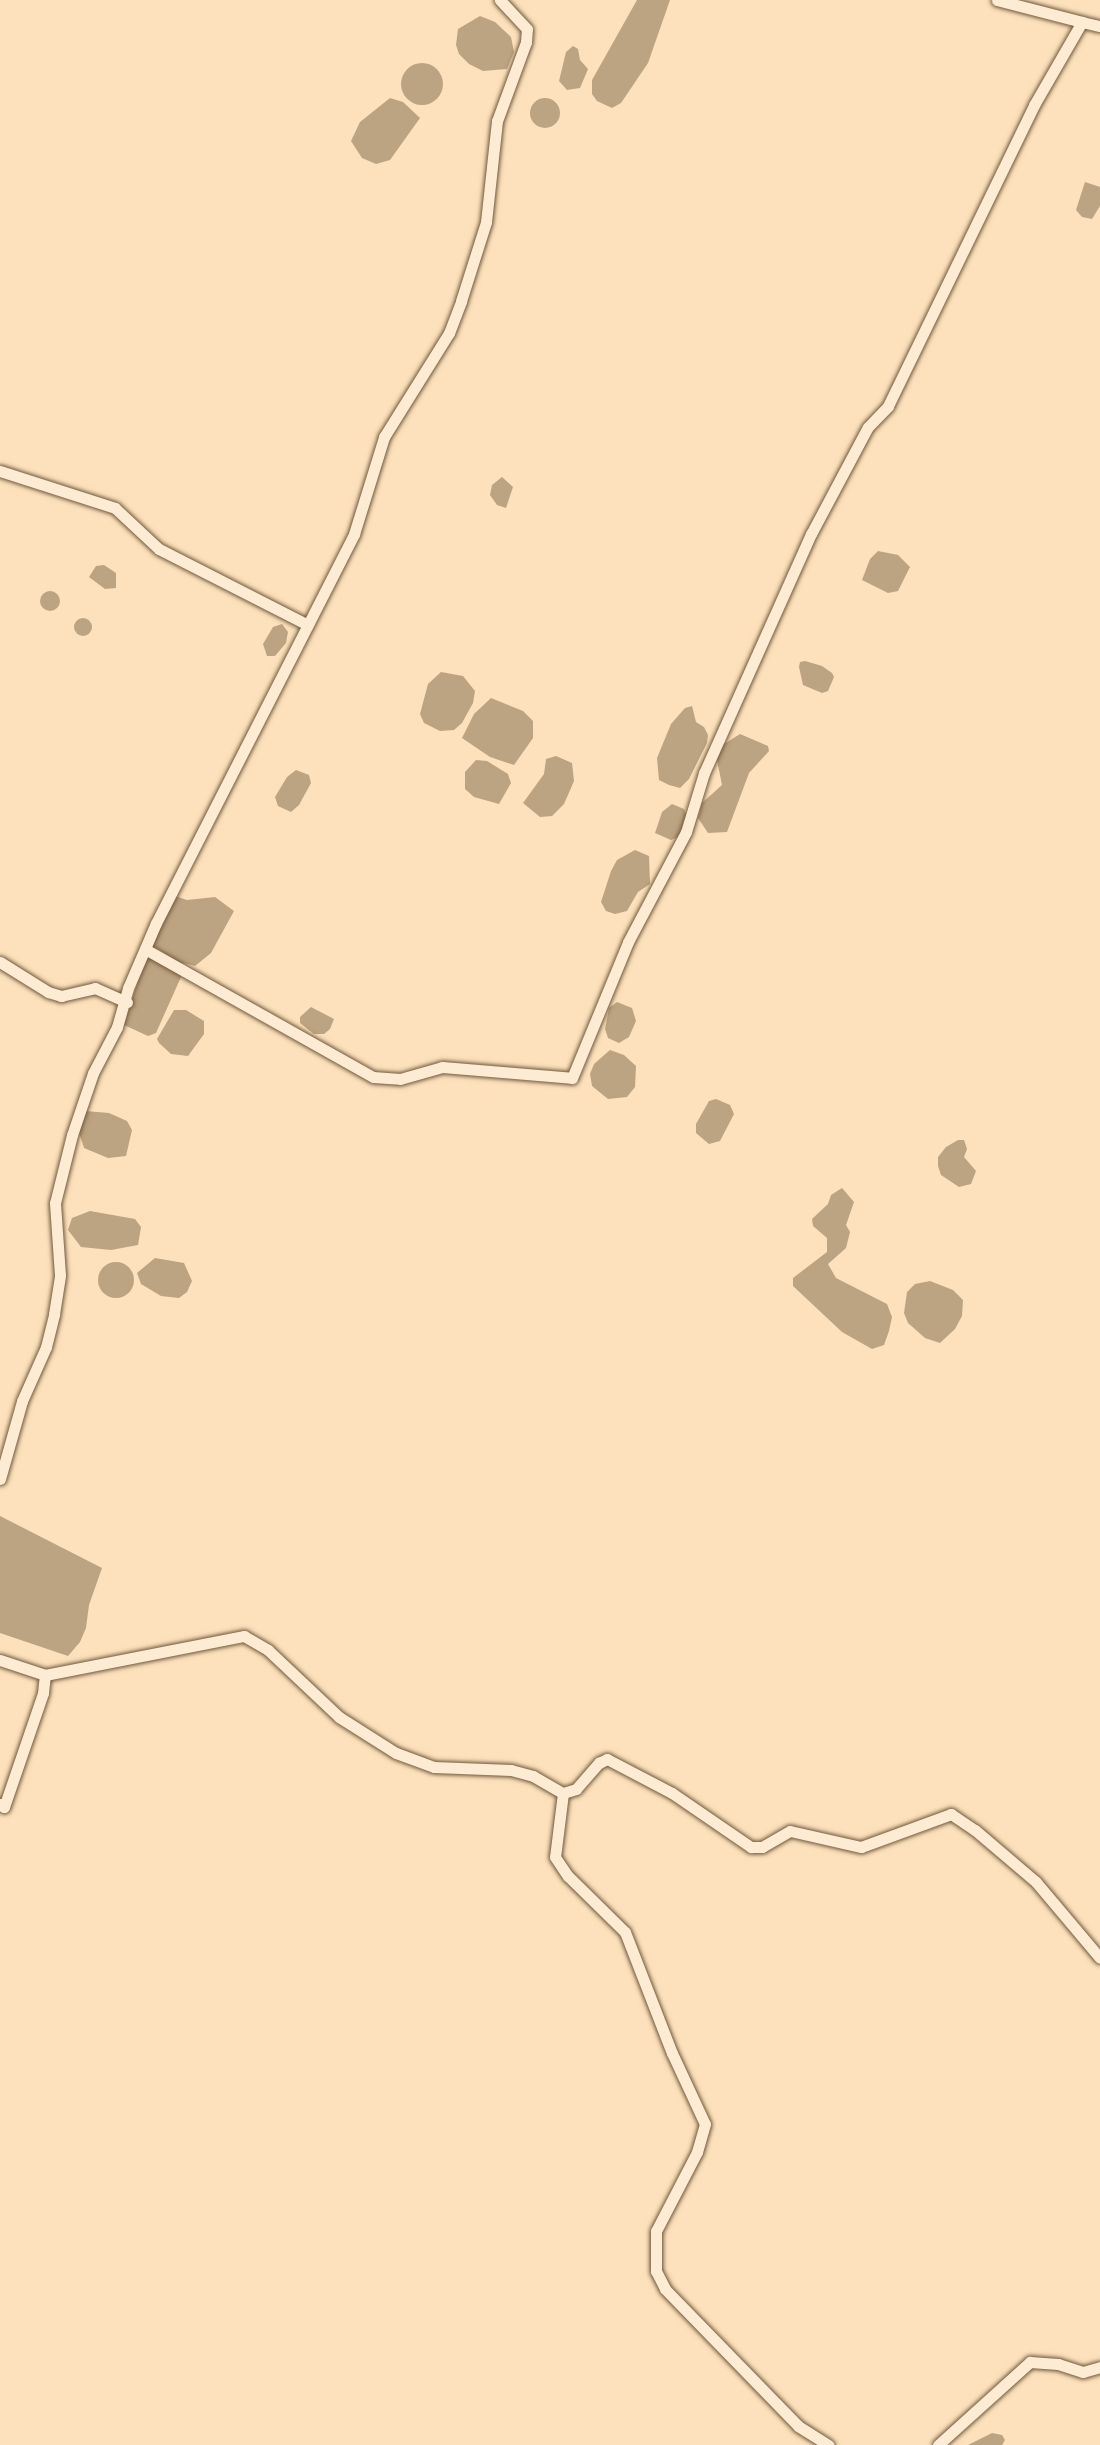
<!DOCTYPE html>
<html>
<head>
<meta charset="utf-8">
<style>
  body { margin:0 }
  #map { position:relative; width:1100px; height:2445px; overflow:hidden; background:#fce1bc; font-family:Alegreya,serif }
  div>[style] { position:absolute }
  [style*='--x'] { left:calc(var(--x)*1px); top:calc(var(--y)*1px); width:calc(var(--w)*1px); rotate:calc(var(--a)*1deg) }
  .water>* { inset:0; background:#bca382 }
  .round { border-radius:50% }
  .roads { filter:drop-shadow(0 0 2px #70583b) drop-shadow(0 0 2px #70583b) }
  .street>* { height:11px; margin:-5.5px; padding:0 5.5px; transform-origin:5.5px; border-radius:5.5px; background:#fdecd3 }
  span { translate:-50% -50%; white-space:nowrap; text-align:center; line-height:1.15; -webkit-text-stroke:6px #fdecd3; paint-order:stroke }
</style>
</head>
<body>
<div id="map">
  <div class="water">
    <i style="clip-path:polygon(637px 0,670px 0,648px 63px,621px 103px,612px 108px,597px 101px,592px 94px,592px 80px)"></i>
    <i style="clip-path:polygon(480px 16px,495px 22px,511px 37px,514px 52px,507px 69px,483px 71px,469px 64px,459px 54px,456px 45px,458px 29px)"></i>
    <i style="clip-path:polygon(573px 46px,578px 49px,580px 60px,588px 69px,580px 88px,567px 90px,559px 81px,566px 52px)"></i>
    <i class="round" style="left:401px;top:63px;width:42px;height:42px"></i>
    <i style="clip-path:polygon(390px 98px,403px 102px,420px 118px,390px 160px,376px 164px,362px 158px,351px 141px,360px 122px)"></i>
    <i class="round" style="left:530px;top:98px;width:30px;height:30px"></i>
    <i style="clip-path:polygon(1085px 182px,1100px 187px,1100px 206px,1092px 219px,1082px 217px,1076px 210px)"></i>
    <i style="clip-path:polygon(502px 477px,513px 487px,506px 508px,497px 505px,490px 495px,492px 485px)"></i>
    <i style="clip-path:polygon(878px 551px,898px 555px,910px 567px,898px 591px,888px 593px,862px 580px,870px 559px)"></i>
    <i style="clip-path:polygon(104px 565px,116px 573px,116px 588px,105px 589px,89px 577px,96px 566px)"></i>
    <i class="round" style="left:40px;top:591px;width:20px;height:20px"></i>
    <i class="round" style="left:74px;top:618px;width:18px;height:18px"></i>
    <i style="clip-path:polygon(282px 624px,288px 632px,286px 643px,275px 656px,267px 656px,263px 644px,273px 627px)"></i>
    <i style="clip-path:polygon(805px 661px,822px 666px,832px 673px,834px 677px,828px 691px,822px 693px,803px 685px,799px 667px,800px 662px)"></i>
    <i style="clip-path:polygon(441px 672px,463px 676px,475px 691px,473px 703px,462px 723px,454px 730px,440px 731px,424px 723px,420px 714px,428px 684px)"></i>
    <i style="clip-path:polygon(491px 698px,523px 711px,533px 721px,533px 738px,514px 765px,490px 757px,462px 738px,474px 714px)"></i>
    <i style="clip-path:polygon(692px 706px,696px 722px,704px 727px,708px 735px,707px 743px,689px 779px,680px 788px,669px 785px,659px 780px,657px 758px,671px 724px,685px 708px)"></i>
    <i style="clip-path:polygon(740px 734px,768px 746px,769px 751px,749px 773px,727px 832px,708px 833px,698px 818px,702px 803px,722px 785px,716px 755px,724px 744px)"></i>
    <i style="clip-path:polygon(556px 756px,572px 763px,574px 781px,564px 804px,552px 816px,540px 817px,523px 803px,544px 774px,546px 759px)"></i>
    <i style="clip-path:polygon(476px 760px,487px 761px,508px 774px,511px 783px,499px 804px,474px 797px,465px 789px,465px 772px)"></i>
    <i style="clip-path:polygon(296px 770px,309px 775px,311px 783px,299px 805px,291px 812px,278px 806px,275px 797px,287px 777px)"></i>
    <i style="clip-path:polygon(672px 804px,684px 809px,687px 817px,678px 837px,671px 840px,655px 833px,662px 812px)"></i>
    <i style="clip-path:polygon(635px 850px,649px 856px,650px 884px,638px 892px,627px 911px,615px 914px,606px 911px,601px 902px,611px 871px,617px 860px)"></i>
    <i style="clip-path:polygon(175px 896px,187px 900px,215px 897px,234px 911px,211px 953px,195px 966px,179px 962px,151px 945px)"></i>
    <i style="clip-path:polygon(151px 957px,180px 972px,181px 977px,156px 1033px,148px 1036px,124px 1025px,144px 962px)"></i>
    <i style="clip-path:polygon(617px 1002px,632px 1008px,636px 1021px,629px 1037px,619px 1043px,608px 1038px,605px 1029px,609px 1008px)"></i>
    <i style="clip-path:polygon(311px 1007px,334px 1019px,330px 1029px,324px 1034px,314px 1034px,300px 1023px,300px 1017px)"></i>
    <i style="clip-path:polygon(174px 1010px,186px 1010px,204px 1021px,204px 1034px,188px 1056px,171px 1054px,159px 1043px,157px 1039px)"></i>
    <i style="clip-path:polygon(610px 1050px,624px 1055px,636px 1066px,635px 1087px,627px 1097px,608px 1099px,592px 1086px,590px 1074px,594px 1064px)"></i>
    <i style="clip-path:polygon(716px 1099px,730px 1105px,734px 1114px,720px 1141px,709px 1144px,696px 1133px,696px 1124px,709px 1101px)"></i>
    <i style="clip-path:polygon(85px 1111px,109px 1113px,127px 1121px,132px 1130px,126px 1156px,108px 1158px,84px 1148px,78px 1129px)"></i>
    <i style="clip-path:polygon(958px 1140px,964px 1140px,967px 1149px,964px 1157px,976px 1171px,971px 1184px,959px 1187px,941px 1175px,938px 1166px,938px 1157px,946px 1147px)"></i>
    <i style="clip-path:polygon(842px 1188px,854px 1202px,846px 1225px,850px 1232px,846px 1248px,828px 1264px,836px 1278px,887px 1304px,892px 1317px,889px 1331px,884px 1345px,872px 1349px,842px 1332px,793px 1286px,793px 1278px,827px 1252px,827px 1238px,813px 1226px,812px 1219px,828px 1204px,831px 1195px)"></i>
    <i style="clip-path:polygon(90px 1211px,135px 1219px,141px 1227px,138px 1245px,111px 1250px,81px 1247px,68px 1230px,72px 1218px)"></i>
    <i style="clip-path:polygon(155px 1258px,184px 1263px,192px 1281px,187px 1292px,179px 1298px,161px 1296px,141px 1284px,137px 1273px)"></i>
    <i class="round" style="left:98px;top:1262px;width:36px;height:36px"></i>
    <i style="clip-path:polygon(930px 1281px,953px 1290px,963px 1300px,962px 1316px,955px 1329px,940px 1343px,925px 1338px,908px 1323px,904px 1313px,907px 1292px,915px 1284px)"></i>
    <i style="clip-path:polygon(0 1516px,102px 1568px,89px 1605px,86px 1628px,80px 1642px,68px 1656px,0 1633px)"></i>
    <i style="clip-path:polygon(992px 2433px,1002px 2435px,1005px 2440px,1002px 2445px,968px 2445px)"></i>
  </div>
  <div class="roads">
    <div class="street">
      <i style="--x:997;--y:0;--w:88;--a:14.5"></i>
      <i style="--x:0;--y:471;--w:121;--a:17.8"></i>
      <i style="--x:115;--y:508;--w:60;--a:43"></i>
      <i style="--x:159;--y:549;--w:167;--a:27"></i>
      <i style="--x:145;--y:949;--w:261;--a:29.3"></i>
      <i style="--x:373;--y:1077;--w:27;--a:4"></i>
      <i style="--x:400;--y:1079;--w:44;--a:-15.9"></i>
      <i style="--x:442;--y:1067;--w:130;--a:4.8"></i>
      <i style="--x:572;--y:1078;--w:147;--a:-67.6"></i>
      <i style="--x:628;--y:942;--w:124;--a:-62.2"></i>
      <i style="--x:686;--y:832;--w:62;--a:-73"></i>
      <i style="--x:704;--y:773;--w:262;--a:-65.9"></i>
      <i style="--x:811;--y:534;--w:121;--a:-62"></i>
      <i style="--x:868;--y:427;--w:29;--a:-46"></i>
      <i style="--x:888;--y:406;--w:335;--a:-64.1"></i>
      <i style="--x:1034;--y:105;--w:96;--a:-60"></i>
      <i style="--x:1082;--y:22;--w:18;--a:13"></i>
      <i style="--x:0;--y:962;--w:57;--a:32"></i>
      <i style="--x:48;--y:992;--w:14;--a:17"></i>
      <i style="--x:61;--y:996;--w:35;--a:-13"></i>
      <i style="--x:95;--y:988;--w:35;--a:24"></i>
      <i style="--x:0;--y:1479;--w:81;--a:-74.2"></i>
      <i style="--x:22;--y:1401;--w:59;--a:-66"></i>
      <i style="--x:46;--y:1347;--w:34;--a:-76"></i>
      <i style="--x:54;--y:1314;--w:39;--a:-81"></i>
      <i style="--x:60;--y:1275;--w:72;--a:-94"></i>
      <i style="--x:55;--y:1203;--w:70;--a:-76"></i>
      <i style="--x:72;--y:1135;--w:65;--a:-71.3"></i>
      <i style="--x:93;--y:1073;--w:52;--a:-62.4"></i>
      <i style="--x:117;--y:1027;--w:41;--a:-74.2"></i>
      <i style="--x:128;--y:988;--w:71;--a:-66.7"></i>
      <i style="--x:156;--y:923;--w:436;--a:-63"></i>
      <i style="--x:354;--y:534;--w:102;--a:-72.8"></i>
      <i style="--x:384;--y:437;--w:123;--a:-58"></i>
      <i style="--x:449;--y:333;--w:34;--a:-69"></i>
      <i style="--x:461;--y:301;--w:83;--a:-72.4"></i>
      <i style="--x:486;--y:222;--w:102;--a:-83.8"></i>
      <i style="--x:497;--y:121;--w:84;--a:-69.8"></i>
      <i style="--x:526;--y:42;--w:13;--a:-86"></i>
      <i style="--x:527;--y:29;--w:40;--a:-133"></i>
      <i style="--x:0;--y:1660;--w:47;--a:18.4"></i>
      <i style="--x:45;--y:1675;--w:203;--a:-11.1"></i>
      <i style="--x:244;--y:1636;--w:28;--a:30"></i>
      <i style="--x:268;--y:1650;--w:98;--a:43.3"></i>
      <i style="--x:339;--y:1717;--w:67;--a:32.3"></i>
      <i style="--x:396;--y:1753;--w:40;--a:20.2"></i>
      <i style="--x:434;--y:1767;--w:77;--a:2.2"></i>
      <i style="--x:511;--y:1770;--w:23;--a:15"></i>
      <i style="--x:533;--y:1776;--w:34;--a:30"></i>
      <i style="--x:563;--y:1793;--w:14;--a:-17"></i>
      <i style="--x:576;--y:1789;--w:35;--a:-49"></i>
      <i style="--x:599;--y:1763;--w:9;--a:-27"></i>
      <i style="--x:607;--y:1759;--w:73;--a:27.6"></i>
      <i style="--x:672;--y:1793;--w:96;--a:34.4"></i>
      <i style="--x:751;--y:1847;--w:11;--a:0"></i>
      <i style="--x:762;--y:1847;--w:32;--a:-30"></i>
      <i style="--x:790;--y:1831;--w:73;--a:12.7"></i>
      <i style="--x:861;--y:1847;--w:96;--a:-20.1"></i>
      <i style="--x:951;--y:1814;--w:29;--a:34"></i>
      <i style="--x:975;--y:1830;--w:80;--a:40.4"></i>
      <i style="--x:1036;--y:1882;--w:99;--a:49.9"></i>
      <i style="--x:563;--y:1793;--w:64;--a:97.1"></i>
      <i style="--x:555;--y:1857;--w:23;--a:56"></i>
      <i style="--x:568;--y:1876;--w:80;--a:44.5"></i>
      <i style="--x:625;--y:1932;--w:130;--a:68.8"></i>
      <i style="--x:672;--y:2053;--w:78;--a:65.1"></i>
      <i style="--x:705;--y:2124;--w:29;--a:106"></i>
      <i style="--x:697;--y:2152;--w:89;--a:117.4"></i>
      <i style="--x:656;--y:2231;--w:40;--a:90"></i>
      <i style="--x:656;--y:2271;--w:20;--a:63"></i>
      <i style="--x:665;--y:2289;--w:191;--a:45.8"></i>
      <i style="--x:798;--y:2426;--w:36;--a:32"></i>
      <i style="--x:0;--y:1804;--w:5;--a:37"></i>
      <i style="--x:4;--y:1807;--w:120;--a:-71.1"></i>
      <i style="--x:43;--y:1693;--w:18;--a:-84"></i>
      <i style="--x:938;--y:2445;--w:124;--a:-42.1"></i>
      <i style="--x:1030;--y:2362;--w:28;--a:4"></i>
      <i style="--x:1058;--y:2364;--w:26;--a:18"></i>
      <i style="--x:1083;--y:2372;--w:18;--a:-16"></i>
    </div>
  </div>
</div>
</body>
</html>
